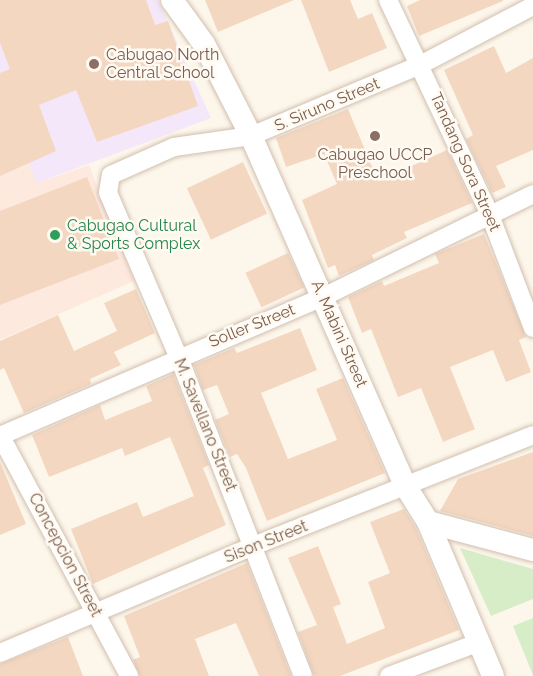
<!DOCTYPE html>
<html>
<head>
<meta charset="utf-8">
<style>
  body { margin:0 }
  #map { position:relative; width:533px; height:676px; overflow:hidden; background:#fdf7eb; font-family:Raleway,sans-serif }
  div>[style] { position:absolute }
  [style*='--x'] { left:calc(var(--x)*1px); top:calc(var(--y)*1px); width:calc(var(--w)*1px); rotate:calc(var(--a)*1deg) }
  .commercial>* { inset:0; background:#fee9df }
  .education>* { inset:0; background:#f4e7fa }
  .green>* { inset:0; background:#d6edc8 }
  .building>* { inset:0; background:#f4d7c1; transform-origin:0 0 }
  .roads { filter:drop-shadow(0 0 2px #d1bfaf) drop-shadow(0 0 2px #d1bfaf) }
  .minor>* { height:18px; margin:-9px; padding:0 9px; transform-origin:9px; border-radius:9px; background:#fff }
  .tertiary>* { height:22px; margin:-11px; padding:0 11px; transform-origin:11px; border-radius:11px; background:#fff }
  .dots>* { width:16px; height:16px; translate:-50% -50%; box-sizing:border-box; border:3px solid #fffaf2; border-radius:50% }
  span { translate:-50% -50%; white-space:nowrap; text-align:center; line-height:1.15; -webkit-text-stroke:5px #fffaf2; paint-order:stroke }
  .education-label { font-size:16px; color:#785e54 }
  .left { translate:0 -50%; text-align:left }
  .street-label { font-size:16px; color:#7b5d4c }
  .leisure-label { font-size:16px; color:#27864d }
</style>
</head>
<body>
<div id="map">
  <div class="commercial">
    <i style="clip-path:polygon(0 96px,37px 183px,89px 165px,134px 281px,0 340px)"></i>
  </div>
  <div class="education">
    <i style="clip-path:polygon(6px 0,158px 0,211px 118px,37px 183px,0 96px,0 33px)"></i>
  </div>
  <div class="green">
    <i style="clip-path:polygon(460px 548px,533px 569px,533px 599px,491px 616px)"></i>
    <i style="clip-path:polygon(533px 618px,533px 675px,513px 626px)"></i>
  </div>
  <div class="building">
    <i style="clip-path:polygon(0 0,146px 0,155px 25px,168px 21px,198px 106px,97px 142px,76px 90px,39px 105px,56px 151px,0 176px,0 73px,10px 69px,0 43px)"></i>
    <i style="clip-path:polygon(205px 0,294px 0,218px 32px)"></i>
    <i style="clip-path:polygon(301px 0,350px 0,358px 19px,372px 13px,387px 48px,329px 72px)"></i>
    <i style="clip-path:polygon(420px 0,503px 0,503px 1px,419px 36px,407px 6px)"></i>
    <i style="clip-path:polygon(494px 46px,506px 73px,533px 58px,533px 150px,496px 166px,506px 187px,492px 193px,466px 139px,473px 135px,444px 70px)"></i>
    <i style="clip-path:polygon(348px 109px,378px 181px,447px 150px,472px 203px,404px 232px,407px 238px,372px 255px,374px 260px,339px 276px,335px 265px,328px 268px,302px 200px,337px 184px,324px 154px,286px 167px,276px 138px)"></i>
    <i style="left:243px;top:162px;width:57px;height:62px;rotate:65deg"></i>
    <i style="clip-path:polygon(87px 177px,119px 259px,0 305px,0 211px)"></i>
    <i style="clip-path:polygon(484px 234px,526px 337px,519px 340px,531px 372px,506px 382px,493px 350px,450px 367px,475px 429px,443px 442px,421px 388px,398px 397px,371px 329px,362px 333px,348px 297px,382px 281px,384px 286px,439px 263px,435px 254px)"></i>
    <i style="left:288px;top:253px;width:38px;height:47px;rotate:65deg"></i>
    <i style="clip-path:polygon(136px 289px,155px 333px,114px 352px,121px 365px,90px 379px,91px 384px,24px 413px,4px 368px,0 370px,0 341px,58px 315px,74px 351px,117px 331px,104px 303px)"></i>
    <i style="clip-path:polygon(300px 328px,317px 370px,261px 393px,288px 459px,337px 440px,316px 389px,343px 378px,385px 473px,267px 521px,246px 468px,237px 454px,230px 457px,215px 420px,229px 414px,217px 385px,203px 390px,194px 365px,234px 348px,237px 353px)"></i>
    <i style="clip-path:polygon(173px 374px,209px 465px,203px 468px,226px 525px,93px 584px,71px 529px,137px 502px,143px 517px,194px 496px,170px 437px,125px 456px,122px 448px,49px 477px,32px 435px,100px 405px,105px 420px,152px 401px,146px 386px)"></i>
    <i style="clip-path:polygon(533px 452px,533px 536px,440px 511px,458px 479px)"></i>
    <i style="clip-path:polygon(0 462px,26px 524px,0 535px)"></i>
    <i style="clip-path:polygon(404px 509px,416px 528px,459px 630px,340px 676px,314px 676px,298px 632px,317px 625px,288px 558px,318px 546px,341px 604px,333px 607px,347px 644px,385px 628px,368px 582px,390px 573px,370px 522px)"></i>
    <i style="clip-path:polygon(247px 563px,291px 676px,259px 676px,236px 623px,195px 639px,209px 676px,140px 676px,133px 660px,140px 657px,124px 616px)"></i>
    <i style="clip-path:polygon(68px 637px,83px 676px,0 676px,0 664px)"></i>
  </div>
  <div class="roads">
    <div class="minor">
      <i style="--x:388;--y:0;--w:238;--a:64.6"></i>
      <i style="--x:490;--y:215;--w:121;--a:69.2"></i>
      <i style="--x:0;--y:435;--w:273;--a:61.8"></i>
      <i style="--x:0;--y:436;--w:352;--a:-23.3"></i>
      <i style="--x:323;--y:297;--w:234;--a:-26.1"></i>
      <i style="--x:0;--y:653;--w:275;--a:-22.9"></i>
      <i style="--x:253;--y:546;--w:301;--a:-21.6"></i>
      <i style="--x:303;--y:676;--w:344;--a:-111.3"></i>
      <i style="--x:178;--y:356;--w:177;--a:-113.2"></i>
      <i style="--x:108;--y:193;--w:18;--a:-81"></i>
      <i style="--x:111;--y:175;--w:69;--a:-24"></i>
      <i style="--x:174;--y:147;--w:78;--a:-8.1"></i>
      <i style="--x:251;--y:136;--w:183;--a:-22.8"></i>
      <i style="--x:420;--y:65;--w:127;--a:-27.6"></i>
      <i style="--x:389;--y:676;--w:97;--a:-20.5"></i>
    </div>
    <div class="tertiary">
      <i style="--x:172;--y:0;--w:54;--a:54"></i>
      <i style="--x:204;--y:44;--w:103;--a:62.9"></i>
      <i style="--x:251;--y:136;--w:384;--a:66.2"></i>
      <i style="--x:406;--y:487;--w:41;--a:57.8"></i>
      <i style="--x:428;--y:522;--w:167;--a:67.1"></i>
      <i style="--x:428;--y:522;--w:109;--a:14.9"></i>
    </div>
  </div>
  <div class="dots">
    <i style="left:94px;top:64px;background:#8d6e63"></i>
    <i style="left:375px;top:136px;background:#8d6e63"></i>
    <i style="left:55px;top:235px;background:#2e9e5b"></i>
  </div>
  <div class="education-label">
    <span class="left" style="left:106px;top:64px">Cabugao North<br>Central School</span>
    <span style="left:375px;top:164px">Cabugao UCCP<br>Preschool</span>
  </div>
  <div class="street-label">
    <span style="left:327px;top:105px;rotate:-23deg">S. Siruno Street</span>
    <span style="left:465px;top:162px;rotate:66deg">Tandang Sora Street</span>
    <span style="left:252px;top:326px;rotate:-22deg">Soller Street</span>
    <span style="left:339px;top:334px;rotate:66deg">A. Mabini Street</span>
    <span style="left:205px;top:425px;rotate:68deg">M. Savellano Street</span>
    <span style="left:266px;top:542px;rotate:-22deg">Sison Street</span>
    <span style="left:65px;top:555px;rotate:62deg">Concepcion Street</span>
  </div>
  <div class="leisure-label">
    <span class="left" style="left:67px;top:235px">Cabugao Cultural<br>&amp; Sports Complex</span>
  </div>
</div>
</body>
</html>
